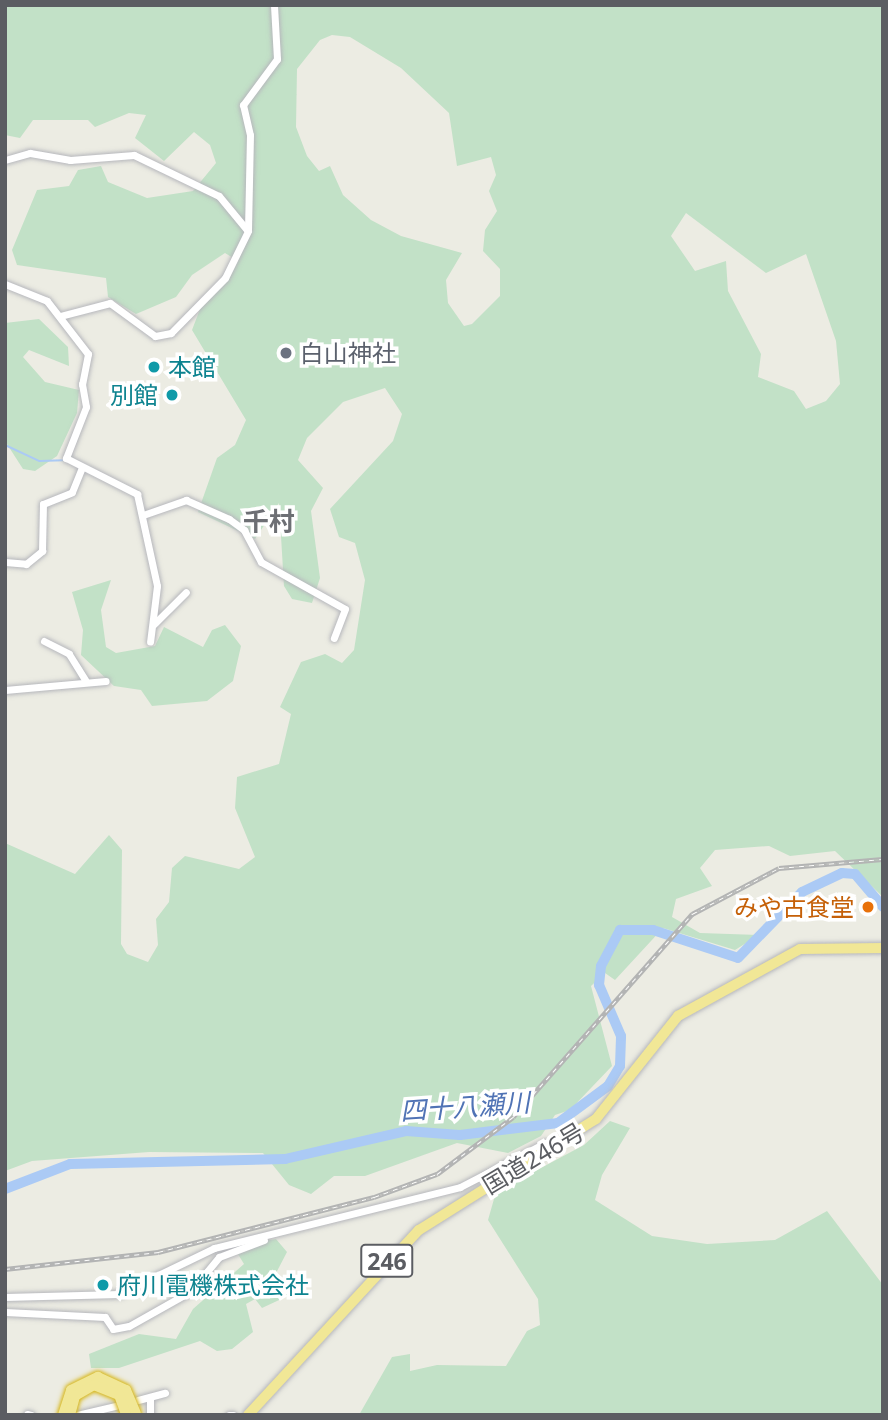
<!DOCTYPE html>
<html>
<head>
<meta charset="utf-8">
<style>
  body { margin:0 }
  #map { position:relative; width:888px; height:1420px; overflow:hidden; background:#ecece3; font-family:"Noto Sans","Noto Sans JP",sans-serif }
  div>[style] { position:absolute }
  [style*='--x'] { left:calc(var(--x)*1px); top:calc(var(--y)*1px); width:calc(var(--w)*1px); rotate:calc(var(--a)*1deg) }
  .green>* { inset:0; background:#c2e1c7 }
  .stream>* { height:2px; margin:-1px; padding:0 1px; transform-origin:1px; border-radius:1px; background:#abcaf5 }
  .river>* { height:10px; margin:-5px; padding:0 5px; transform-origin:5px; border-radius:5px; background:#abcaf5 }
  .roads { filter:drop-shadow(0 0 2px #b6b7bc) drop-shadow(0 0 2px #b6b7bc) }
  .minor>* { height:7px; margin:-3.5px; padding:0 3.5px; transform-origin:3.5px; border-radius:3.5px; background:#fff }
  .highway>* { height:10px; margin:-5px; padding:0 5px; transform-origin:5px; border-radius:5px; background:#f1e796 }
  .rail>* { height:4.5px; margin-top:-2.25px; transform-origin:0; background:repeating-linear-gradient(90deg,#fff 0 5px,#b3b4b4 0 10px); box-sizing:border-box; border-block:2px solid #b3b4b4 }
  .bridges { filter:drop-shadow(0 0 2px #d6b619) drop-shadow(0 0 2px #d6b619) }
  .highway-bridge>* { height:10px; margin:-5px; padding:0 5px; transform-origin:5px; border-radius:5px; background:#f1e796 }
  .dots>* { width:19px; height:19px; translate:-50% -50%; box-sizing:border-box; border:4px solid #fff; border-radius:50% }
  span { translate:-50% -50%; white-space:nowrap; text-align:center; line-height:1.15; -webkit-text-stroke:7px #fff; paint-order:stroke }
  .shield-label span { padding:2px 5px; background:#fff; border:2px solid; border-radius:5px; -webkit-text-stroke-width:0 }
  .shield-label { font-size:23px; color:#5b5d62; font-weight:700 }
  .worship-label { font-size:24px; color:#5b616d }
  .left { translate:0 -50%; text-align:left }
  .culture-label { font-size:24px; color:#0d838f }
  .right { translate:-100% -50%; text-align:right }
  .food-label { font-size:24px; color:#c56008 }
  .street-label { font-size:24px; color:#5b5d62 }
  .neighbourhood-label { font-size:26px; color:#6d6f74; font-weight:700 }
  .water-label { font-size:26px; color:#5073b5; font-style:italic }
  .frame { position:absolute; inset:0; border:7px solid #5b5d62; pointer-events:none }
</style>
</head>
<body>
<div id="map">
  <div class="green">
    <i style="clip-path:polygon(evenodd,5px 5px,883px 5px,883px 897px,835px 851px,790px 856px,769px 846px,715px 850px,700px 868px,712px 886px,676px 899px,672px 917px,700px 933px,759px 935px,735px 950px,663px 928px,615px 980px,605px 973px,591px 986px,612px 1066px,570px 1110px,555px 1115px,541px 1136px,508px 1153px,457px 1143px,365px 1176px,334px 1176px,311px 1194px,289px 1185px,263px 1153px,149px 1152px,32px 1161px,5px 1171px,5px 843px,75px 874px,109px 835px,122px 850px,121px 944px,127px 954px,148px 962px,158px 945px,156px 919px,169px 902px,172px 868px,185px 856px,239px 869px,255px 857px,235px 808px,237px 777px,279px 764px,291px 714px,280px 707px,301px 662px,325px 654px,342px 663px,354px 650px,365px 580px,355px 543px,339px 537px,330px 509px,393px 441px,402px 414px,385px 388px,343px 402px,307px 438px,298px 460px,323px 488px,311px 511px,320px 578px,312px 603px,292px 599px,284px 586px,279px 503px,255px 539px,198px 512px,217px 458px,235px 445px,246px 420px,192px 330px,202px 304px,238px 261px,225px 253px,192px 275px,176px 297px,136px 314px,108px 297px,106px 278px,17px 265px,12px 250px,37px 190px,69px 186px,78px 170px,101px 166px,108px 182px,147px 198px,193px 191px,216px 163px,210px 145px,194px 132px,164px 161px,135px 138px,146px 115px,129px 113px,95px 127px,88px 120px,33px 120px,20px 138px,5px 135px,5px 5px,332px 35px,350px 37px,401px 68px,449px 113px,457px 166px,491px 157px,496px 175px,489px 191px,497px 211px,485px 230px,483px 251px,500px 269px,500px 296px,472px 324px,464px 326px,448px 303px,446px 280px,462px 253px,401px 236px,371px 220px,343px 195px,330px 166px,319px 171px,307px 156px,296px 127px,297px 69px,320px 40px,332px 35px,5px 5px,686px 213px,766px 273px,806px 254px,836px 341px,840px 384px,826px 401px,806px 409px,794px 391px,758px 377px,761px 354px,728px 291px,726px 261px,695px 271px,671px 236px,686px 213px)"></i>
    <i style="clip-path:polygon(39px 319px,68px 347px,69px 366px,29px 350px,23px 357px,45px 382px,79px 390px,77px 413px,57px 456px,35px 471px,23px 469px,5px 441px,5px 323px)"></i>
    <i style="clip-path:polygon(111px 580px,101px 610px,106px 647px,116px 653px,155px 646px,164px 627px,203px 647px,212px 630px,225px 625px,241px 646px,233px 681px,207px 701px,152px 706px,141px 690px,114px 686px,81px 655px,83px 630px,72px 592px)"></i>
    <i style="clip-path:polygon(610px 1121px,630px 1128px,602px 1175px,595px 1200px,652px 1236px,707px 1244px,775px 1240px,827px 1211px,883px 1285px,883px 1415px,359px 1415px,392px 1357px,410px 1354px,410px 1371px,437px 1365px,506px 1366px,527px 1331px,540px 1325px,538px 1299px,488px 1220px,496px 1192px,584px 1145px)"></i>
    <i style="clip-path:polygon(276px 1239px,287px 1252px,274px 1277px,292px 1294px,262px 1308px,255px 1299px,246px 1304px,253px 1332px,232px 1349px,217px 1351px,200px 1341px,119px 1368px,91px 1368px,89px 1354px,139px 1334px,176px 1339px,193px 1309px,244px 1264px,233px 1246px)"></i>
  </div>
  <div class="stream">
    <i style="--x:5;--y:445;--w:38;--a:25"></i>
    <i style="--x:40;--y:461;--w:23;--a:-2"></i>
  </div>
  <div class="river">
    <i style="--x:5;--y:1189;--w:70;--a:-21"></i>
    <i style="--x:70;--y:1164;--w:215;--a:-1.3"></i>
    <i style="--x:285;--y:1159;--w:124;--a:-13"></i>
    <i style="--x:406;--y:1131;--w:54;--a:4.2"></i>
    <i style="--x:460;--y:1135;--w:99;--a:-7"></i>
    <i style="--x:558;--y:1123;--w:62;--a:-36.5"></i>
    <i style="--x:608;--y:1086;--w:23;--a:-59"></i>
    <i style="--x:620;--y:1066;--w:30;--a:-88"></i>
    <i style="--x:621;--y:1036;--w:56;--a:-113.3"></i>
    <i style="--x:599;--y:985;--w:19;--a:-84"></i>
    <i style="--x:601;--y:966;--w:41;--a:-62.2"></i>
    <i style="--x:620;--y:930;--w:33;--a:0"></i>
    <i style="--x:653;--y:930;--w:89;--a:18.2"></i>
    <i style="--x:738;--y:958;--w:92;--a:-45.9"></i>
    <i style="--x:802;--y:892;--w:44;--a:-25.4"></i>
    <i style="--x:842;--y:873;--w:13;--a:4"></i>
    <i style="--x:855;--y:874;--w:43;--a:49.7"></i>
  </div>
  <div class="roads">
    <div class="minor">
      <i style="--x:5;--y:160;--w:26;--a:-16"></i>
      <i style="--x:30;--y:153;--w:41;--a:9.9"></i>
      <i style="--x:70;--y:160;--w:64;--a:-4.5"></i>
      <i style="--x:134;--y:155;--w:94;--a:25.8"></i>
      <i style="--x:219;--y:196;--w:45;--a:50.4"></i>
      <i style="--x:248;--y:231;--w:52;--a:116.1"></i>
      <i style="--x:225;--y:278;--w:77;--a:134.5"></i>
      <i style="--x:171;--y:333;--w:16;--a:169"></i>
      <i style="--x:155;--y:336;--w:56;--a:-143.7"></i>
      <i style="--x:110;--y:303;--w:52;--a:165.4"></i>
      <i style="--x:248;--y:230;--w:95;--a:-88.8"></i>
      <i style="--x:250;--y:135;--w:31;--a:-103"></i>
      <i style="--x:243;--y:105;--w:57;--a:-53.5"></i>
      <i style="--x:277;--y:59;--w:54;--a:-93.2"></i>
      <i style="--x:5;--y:284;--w:45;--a:22"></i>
      <i style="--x:47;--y:301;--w:67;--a:52.3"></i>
      <i style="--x:88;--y:354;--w:31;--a:101"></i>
      <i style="--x:82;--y:384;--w:23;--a:80"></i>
      <i style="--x:86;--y:407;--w:55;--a:111.4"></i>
      <i style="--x:66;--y:458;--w:80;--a:26.9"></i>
      <i style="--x:137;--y:494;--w:94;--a:77.7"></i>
      <i style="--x:157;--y:586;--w:56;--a:97.1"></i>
      <i style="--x:143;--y:515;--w:46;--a:-19.2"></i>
      <i style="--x:186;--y:500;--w:47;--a:23.8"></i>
      <i style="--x:229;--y:519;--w:19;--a:36"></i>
      <i style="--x:244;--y:530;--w:36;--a:62"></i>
      <i style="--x:261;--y:562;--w:96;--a:29.2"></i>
      <i style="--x:345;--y:609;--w:31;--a:111"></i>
      <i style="--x:5;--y:562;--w:21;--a:5"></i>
      <i style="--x:26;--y:564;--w:21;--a:-39"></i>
      <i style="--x:42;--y:551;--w:47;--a:-88.8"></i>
      <i style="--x:43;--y:504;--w:31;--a:-22"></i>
      <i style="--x:72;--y:492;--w:27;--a:-68"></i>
      <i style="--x:154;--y:624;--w:45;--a:-45"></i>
      <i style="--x:44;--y:641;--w:28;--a:27"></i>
      <i style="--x:69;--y:654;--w:31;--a:58"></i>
      <i style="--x:5;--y:690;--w:101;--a:-5.1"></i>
      <i style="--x:5;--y:1297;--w:114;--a:-1.5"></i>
      <i style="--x:119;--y:1294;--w:106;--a:-25.8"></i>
      <i style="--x:214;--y:1248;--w:253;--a:-13.9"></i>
      <i style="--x:460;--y:1187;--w:96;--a:-27.4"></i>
      <i style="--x:545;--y:1143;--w:10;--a:11"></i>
      <i style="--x:5;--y:1312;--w:100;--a:2.9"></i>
      <i style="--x:105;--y:1317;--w:14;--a:56"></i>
      <i style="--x:113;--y:1329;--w:16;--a:-11"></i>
      <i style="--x:129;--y:1326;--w:71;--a:-29.4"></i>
      <i style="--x:191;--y:1291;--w:44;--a:-50.5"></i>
      <i style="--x:219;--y:1257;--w:48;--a:-20.7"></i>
      <i style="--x:150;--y:1399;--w:16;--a:90"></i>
      <i style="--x:138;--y:1400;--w:28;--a:-15"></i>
      <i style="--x:27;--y:1414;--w:4;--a:14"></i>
      <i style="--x:77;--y:1415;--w:43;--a:-13.4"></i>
      <i style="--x:229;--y:1415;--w:4;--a:0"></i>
    </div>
    <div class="highway">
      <i style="--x:248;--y:1415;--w:252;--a:-47.3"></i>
      <i style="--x:419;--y:1230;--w:209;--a:-32.1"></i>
      <i style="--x:596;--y:1119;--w:132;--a:-51.5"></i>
      <i style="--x:678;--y:1016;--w:139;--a:-28.8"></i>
      <i style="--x:800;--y:949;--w:83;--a:-0.7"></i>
    </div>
  </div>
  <div class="rail">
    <i style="--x:5;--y:1269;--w:154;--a:-6.3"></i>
    <i style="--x:158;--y:1252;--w:223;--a:-14.3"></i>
    <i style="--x:374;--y:1197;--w:67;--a:-20.1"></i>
    <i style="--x:437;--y:1174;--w:95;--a:-36.9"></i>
    <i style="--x:513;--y:1117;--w:271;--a:-48.6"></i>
    <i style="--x:692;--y:914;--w:98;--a:-27.9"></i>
    <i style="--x:779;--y:868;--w:104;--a:-4.9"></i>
  </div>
  <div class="bridges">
    <div class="highway-bridge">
      <i style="--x:63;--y:1415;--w:26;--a:-72"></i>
      <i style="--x:71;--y:1390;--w:30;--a:-26"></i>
      <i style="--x:98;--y:1377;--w:31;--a:25"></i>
      <i style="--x:126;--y:1390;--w:25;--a:67"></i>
      <i style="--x:70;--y:1415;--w:20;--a:-75"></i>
      <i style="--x:75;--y:1396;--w:22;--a:-30"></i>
      <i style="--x:94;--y:1385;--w:27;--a:22"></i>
      <i style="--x:119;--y:1395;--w:20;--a:70"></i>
    </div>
  </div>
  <div class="dots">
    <i style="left:286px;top:353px;background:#6b7280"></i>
    <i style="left:154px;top:367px;background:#0f9aa8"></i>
    <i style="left:172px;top:395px;background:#0f9aa8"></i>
    <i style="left:868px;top:907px;background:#e8710a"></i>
    <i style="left:103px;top:1285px;background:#0f9aa8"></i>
  </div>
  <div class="shield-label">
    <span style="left:387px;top:1261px">246</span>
  </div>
  <div class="worship-label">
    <span class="left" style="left:300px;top:353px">白山神社</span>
  </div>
  <div class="culture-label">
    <span class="left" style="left:168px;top:367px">本館</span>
    <span class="right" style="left:158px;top:395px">別館</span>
    <span class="left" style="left:117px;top:1285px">府川電機株式会社</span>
  </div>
  <div class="food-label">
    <span class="right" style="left:854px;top:907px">みや古食堂</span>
  </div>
  <div class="street-label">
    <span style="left:533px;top:1158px;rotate:-31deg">国道246号</span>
  </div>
  <div class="neighbourhood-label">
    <span style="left:269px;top:522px">千村</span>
  </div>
  <div class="water-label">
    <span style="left:465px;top:1107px;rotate:-4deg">四十八瀬川</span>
  </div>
  <div class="frame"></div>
</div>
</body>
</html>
